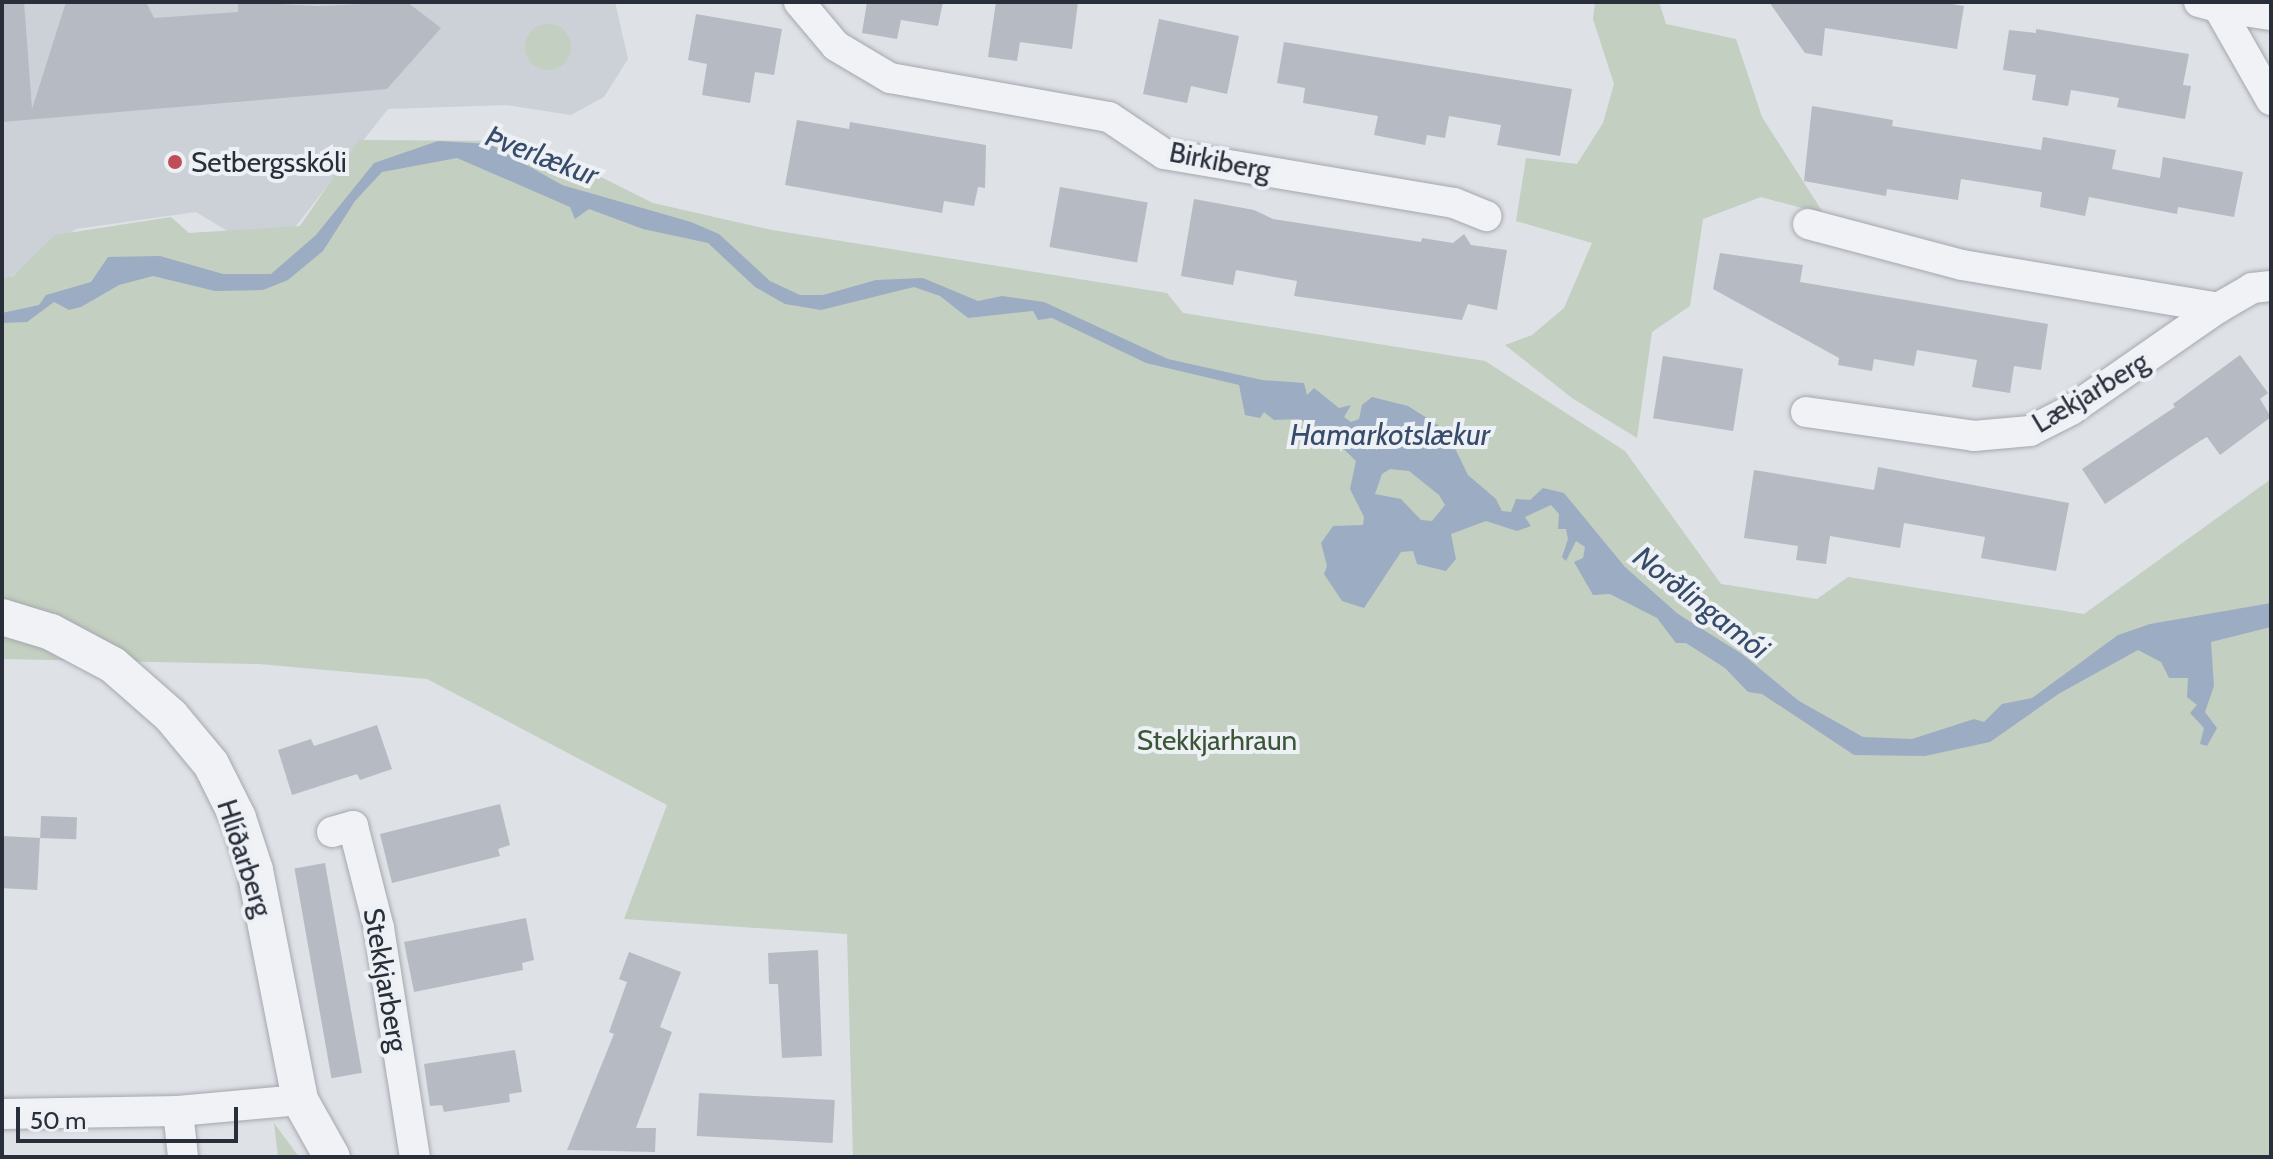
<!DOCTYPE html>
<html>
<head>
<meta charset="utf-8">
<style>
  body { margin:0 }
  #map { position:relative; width:2273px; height:1159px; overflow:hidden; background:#dee1e6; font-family:Cabin,sans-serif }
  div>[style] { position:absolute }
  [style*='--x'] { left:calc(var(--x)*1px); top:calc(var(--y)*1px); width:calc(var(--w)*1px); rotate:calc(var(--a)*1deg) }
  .built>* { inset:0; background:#ccd0d7 }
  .green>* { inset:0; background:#c3cfc0 }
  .round { border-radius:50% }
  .water>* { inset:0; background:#9cadc3 }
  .building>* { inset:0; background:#b6bac2; transform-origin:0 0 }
  .roads { filter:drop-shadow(0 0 2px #a4a8af) drop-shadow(0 0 2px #a4a8af) }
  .minor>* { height:30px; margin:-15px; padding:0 15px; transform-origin:15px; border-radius:15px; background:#f0f2f5 }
  .tertiary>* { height:36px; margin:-18px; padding:0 18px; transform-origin:18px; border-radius:18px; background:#f0f2f5 }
  .dots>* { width:22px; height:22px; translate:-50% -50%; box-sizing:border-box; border:4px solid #edf0f4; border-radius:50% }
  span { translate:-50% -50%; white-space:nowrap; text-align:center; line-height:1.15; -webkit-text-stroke:8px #edf0f4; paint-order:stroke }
  .street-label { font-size:28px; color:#292e3b }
  .poi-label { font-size:28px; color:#292e3b }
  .left { translate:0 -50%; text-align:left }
  .park-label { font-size:28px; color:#3b5637 }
  .water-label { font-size:30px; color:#374b6b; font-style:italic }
  .frame { position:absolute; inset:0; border:4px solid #292e3b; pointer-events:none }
  .scale { position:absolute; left:16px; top:1107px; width:222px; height:36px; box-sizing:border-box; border:4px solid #292e3b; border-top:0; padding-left:10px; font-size:24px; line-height:28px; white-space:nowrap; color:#292e3b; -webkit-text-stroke:6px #edf0f4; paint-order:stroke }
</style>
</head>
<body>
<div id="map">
  <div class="built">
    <i style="clip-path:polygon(2px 2px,615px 2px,628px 59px,604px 97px,571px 115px,507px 105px,388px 109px,295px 227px,229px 232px,196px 212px,76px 229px,2px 283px)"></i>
  </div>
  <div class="green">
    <i style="clip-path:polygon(1595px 2px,1659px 2px,1666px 24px,1736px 39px,1762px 117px,1824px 214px,1761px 197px,1703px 219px,1690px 306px,1652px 332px,1637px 438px,1572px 398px,1505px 345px,1532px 335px,1564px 308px,1592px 243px,1516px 221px,1526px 158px,1577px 164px,1603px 123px,1614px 84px,1593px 19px)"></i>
    <i class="round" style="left:525px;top:24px;width:46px;height:46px"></i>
    <i style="clip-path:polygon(359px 140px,529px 141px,653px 203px,772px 230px,1167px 293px,1183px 313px,1485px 361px,1625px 451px,1721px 584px,1817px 599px,1848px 577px,2084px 614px,2271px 479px,2271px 1157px,853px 1157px,847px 934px,624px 919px,667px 805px,427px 679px,259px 664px,2px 659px,2px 279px,13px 276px,55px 235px,171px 217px,189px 233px,300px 226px)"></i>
    <i style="clip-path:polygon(274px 1123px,299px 1157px,278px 1157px)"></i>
  </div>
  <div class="water">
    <i style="clip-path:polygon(evenodd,438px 141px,490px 144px,562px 185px,691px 222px,719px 234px,770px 281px,800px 295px,823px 295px,876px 280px,923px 278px,978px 301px,1002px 296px,1044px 302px,1168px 359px,1262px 380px,1304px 383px,1307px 395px,1314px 388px,1339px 408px,1351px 405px,1344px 417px,1351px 422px,1359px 419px,1362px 405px,1372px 397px,1408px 406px,1446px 430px,1468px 475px,1496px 499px,1502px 511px,1511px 512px,1516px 499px,1530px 500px,1543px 488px,1564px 493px,1625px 567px,1678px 614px,1742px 654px,1799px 701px,1863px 737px,1912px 739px,1974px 719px,1984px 722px,2002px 704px,2032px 698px,2118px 635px,2150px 624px,2271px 603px,2271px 627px,2211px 642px,2214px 686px,2205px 712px,2217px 728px,2207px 746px,2200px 744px,2204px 728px,2190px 713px,2197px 705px,2187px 697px,2188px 678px,2169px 678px,2161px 662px,2138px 650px,2060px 693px,1990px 742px,1925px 756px,1854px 755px,1762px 694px,1748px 692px,1725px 668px,1686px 643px,1676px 643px,1657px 618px,1610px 594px,1593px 595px,1574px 562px,1583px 558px,1585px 547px,1576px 541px,1566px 561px,1562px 557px,1568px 539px,1566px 529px,1558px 529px,1559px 514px,1551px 505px,1525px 517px,1531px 526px,1517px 531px,1486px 521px,1451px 534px,1456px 559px,1446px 571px,1417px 564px,1413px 551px,1401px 552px,1364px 608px,1342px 601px,1324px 574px,1327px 566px,1321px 543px,1333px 526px,1363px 525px,1364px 517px,1350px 489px,1356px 461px,1326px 432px,1299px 419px,1274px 420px,1264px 412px,1260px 418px,1245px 415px,1239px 385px,1146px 363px,1052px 318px,1038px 320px,1033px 311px,968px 318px,940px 296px,914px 287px,821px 310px,785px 304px,755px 287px,708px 243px,643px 229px,589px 209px,575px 219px,570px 207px,457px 158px,382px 172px,355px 201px,323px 251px,288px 280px,263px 290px,215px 291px,153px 276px,119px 285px,81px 307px,69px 310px,54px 302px,27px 322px,2px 323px,2px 313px,39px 305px,46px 295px,91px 282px,108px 257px,160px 256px,223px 274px,271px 274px,316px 235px,374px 163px,438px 141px,1390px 469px,1409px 471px,1439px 495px,1445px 505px,1432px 521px,1421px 520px,1401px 499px,1375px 494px,1382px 474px,1390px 469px)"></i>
  </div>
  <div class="building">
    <i style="clip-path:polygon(2px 2px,24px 2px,32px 109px,66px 2px,146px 2px,154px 18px,238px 12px,238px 2px,319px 6px,407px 2px,441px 28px,387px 89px,2px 122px)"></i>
    <i style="clip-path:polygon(867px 2px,943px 2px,938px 26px,901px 20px,897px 39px,862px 33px)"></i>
    <i style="clip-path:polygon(996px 2px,1078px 2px,1072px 49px,1020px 42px,1017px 61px,988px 57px)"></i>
    <i style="clip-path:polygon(1769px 2px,1939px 2px,1964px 6px,1957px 49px,1825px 28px,1822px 56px,1805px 53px)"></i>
    <i style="clip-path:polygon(696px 14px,782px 29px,774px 75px,755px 72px,750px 103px,702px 95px,707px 64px,688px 60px)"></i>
    <i style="clip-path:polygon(1159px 19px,1239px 36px,1227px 94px,1191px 86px,1187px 103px,1143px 94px)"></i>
    <i style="clip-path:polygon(2036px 29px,2189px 54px,2183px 85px,2191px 86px,2185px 119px,2117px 107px,2119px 98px,2071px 90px,2068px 106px,2032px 100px,2036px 75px,2003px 70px,2009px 30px,2036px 33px)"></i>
    <i style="clip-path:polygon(1284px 42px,1572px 89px,1560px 156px,1497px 145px,1501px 125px,1449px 116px,1445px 138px,1427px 135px,1425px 145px,1374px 135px,1378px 116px,1303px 103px,1305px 88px,1277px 83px)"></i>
    <i style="clip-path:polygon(1812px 106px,1893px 120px,1892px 126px,2041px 150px,2043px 137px,2116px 150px,2112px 169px,2160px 178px,2163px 157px,2243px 172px,2234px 217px,2178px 207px,2177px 214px,2089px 197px,2085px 216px,2040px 207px,2042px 192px,1961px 179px,1958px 200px,1887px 189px,1886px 196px,1804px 181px)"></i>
    <i style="clip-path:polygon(797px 120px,849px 129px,850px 122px,986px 145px,985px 188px,978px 187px,974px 206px,944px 201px,942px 213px,785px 185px)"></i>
    <i style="left:1060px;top:187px;width:89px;height:61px;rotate:10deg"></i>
    <i style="clip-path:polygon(1194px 199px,1254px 210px,1273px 219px,1421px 242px,1422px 238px,1453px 243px,1464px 234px,1471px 245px,1507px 250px,1497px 310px,1468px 304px,1462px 320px,1294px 296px,1297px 281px,1236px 270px,1233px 285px,1181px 276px)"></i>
    <i style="clip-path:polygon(1720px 253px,1803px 265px,1800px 282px,2048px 324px,2041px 370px,2014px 366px,2010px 393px,1972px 387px,1977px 360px,1917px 350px,1914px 366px,1874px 359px,1872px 371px,1838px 365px,1839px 358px,1713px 289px)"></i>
    <i style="clip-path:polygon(2240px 355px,2268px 393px,2260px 399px,2271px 417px,2220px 455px,2207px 437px,2200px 441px,2105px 504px,2082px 469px,2175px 407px,2173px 404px)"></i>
    <i style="left:1663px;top:356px;width:81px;height:63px;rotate:9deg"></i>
    <i style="clip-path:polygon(1878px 467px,2069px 503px,2056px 571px,1981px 558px,1985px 537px,1904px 523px,1900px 548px,1830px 536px,1826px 564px,1796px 560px,1798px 546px,1744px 538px,1754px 470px,1874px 490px)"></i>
    <i style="clip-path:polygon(377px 725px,392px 769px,360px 780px,357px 774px,292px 795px,278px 750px,311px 739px,314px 746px)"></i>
    <i style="clip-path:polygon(500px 804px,510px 845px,498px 849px,500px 856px,392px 883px,380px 834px)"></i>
    <i style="left:41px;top:816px;width:36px;height:22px;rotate:2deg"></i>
    <i style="left:2px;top:836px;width:38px;height:52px;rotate:3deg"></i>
    <i style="left:325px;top:863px;width:213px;height:31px;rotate:80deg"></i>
    <i style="clip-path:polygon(526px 918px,534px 960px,522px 963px,523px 970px,414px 992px,404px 942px)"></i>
    <i style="clip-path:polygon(818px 950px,822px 1056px,782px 1058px,778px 984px,769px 984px,768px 953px)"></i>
    <i style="clip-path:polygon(629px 952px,681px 972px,660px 1027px,672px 1032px,636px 1128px,656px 1128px,655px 1152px,567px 1150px,614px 1034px,609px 1032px,627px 982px,619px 979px)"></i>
    <i style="clip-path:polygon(515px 1050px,522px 1092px,509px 1094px,510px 1102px,444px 1112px,442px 1105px,430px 1106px,424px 1064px)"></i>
    <i style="left:699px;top:1093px;width:136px;height:43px;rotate:3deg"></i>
  </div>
  <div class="roads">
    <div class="minor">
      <i style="--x:799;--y:2;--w:57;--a:49.9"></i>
      <i style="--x:836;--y:46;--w:63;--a:30.7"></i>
      <i style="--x:890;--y:78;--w:222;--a:10.1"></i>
      <i style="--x:1109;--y:117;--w:66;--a:33.9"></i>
      <i style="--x:1164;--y:154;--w:294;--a:9.6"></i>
      <i style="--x:1454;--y:203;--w:35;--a:22"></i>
      <i style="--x:2199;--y:2;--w:20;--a:15"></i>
      <i style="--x:2218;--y:7;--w:107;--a:60.3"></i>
      <i style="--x:2218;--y:7;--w:54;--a:8.6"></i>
      <i style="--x:1808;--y:224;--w:159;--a:14.9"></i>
      <i style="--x:1962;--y:265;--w:260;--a:9.5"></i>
      <i style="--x:1806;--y:412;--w:170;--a:8.1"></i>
      <i style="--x:1974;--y:436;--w:56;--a:-5.1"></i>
      <i style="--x:2030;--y:431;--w:46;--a:-27.1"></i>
      <i style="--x:2071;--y:410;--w:179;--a:-34.8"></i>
      <i style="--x:2218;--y:308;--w:39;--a:-30"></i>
      <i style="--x:2252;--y:288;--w:19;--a:-6"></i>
      <i style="--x:332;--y:832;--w:22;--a:-16"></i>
      <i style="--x:353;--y:826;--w:105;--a:75.7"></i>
      <i style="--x:379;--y:928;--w:232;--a:81.1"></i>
      <i style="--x:178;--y:1111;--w:46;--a:83.8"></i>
      <i style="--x:2;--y:1114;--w:176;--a:-1"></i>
      <i style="--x:178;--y:1111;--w:122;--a:-5.2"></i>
    </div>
    <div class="tertiary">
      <i style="--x:2;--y:617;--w:51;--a:17"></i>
      <i style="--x:51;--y:632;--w:70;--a:28"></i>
      <i style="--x:113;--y:665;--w:77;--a:41.3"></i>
      <i style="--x:171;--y:716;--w:62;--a:50.2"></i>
      <i style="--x:211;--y:764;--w:60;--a:63.4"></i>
      <i style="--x:238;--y:818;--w:55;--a:71.9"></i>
      <i style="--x:255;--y:870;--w:234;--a:78.9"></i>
      <i style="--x:300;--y:1100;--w:65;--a:60.7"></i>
    </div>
  </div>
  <div class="dots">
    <i style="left:175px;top:162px;background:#c14d58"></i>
  </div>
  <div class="street-label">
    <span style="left:1220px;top:161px;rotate:11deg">Birkiberg</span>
    <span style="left:2090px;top:392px;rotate:-31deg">Lækjarberg</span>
    <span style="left:245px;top:858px;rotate:72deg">Hlíðarberg</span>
    <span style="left:386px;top:980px;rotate:80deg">Stekkjarberg</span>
  </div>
  <div class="poi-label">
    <span class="left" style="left:191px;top:162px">Setbergsskóli</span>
  </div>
  <div class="park-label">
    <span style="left:1217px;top:740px">Stekkjarhraun</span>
  </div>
  <div class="water-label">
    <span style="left:542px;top:156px;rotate:21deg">Þverlækur</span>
    <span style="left:1390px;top:435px">Hamarkotslækur</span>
    <span style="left:1701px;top:603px;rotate:38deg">Norðlingamói</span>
  </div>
  <div class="frame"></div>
  <div class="scale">50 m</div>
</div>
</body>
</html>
